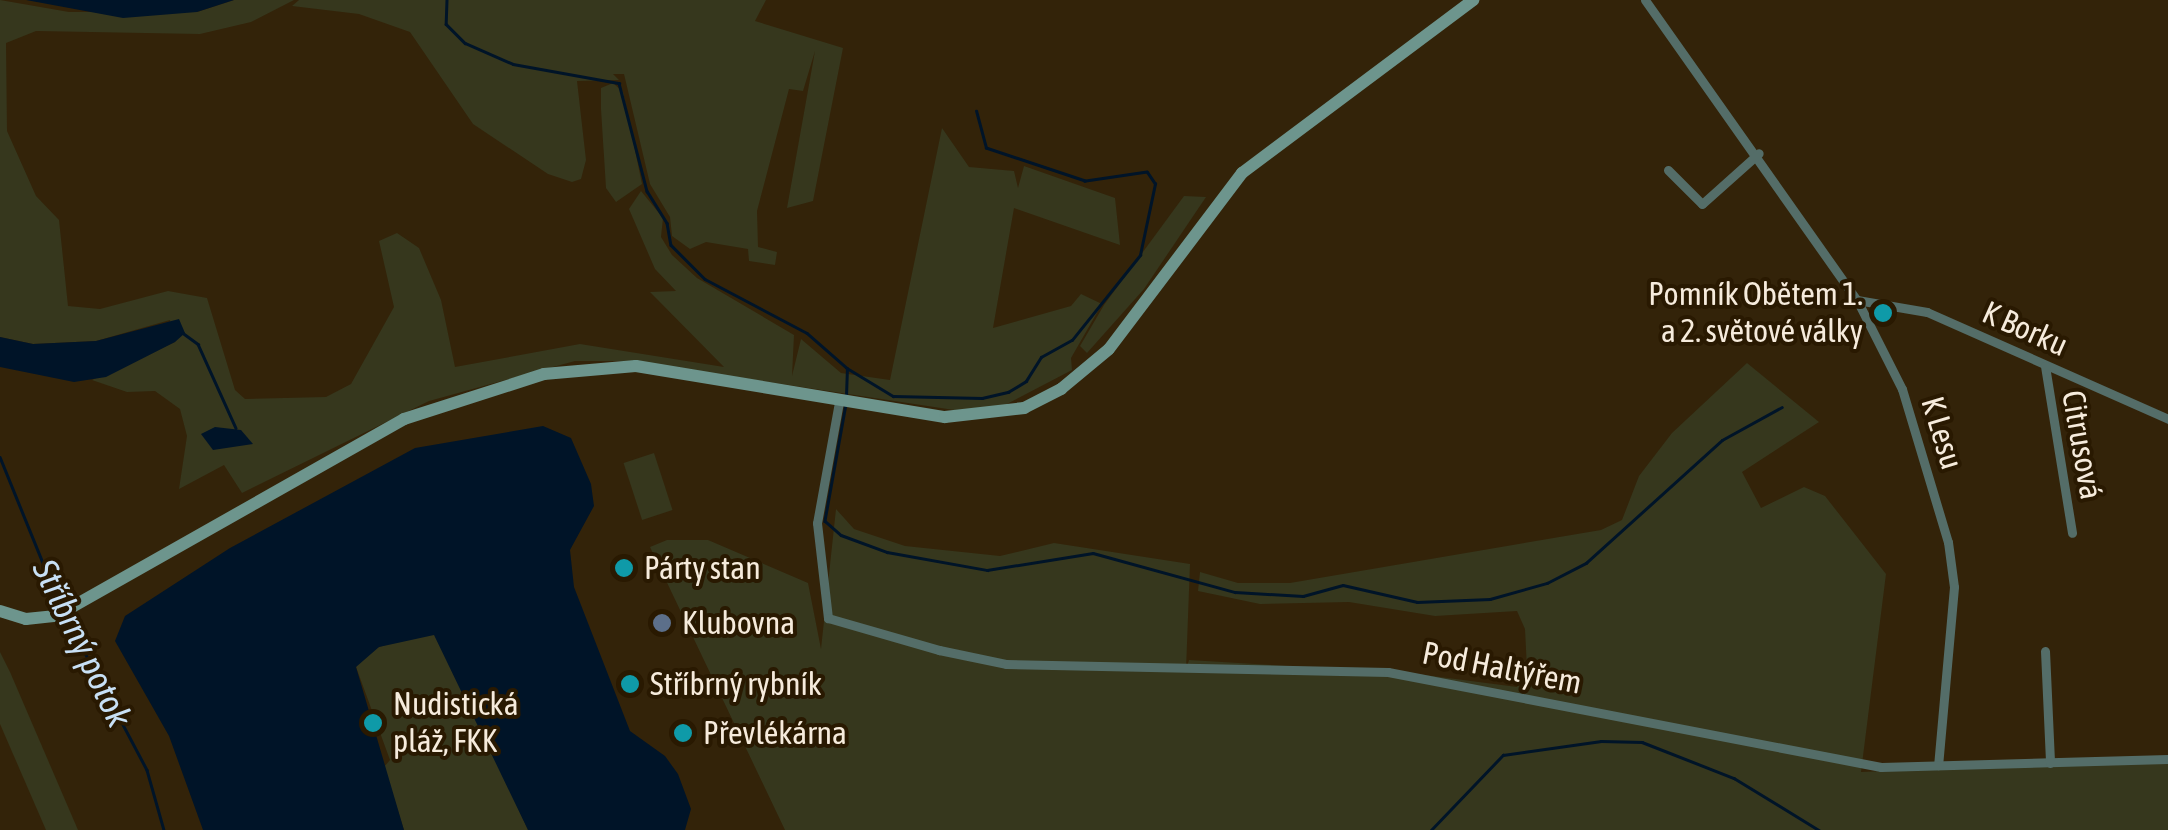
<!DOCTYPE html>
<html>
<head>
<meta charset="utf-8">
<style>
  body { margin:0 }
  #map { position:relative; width:2168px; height:830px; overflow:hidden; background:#332309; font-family:"Asap Condensed",sans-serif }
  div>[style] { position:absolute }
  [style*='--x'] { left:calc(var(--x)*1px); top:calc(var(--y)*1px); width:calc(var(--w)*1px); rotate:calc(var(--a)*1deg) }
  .green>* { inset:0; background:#36371d; transform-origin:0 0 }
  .water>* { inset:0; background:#001428 }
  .stream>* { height:2.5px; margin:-1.25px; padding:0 1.25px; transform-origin:1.25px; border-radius:1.25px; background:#001428 }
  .street>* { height:9px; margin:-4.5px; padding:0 4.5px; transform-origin:4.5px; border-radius:4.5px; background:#546d68 }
  .secondary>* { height:12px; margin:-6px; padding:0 6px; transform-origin:6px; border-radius:6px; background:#6d958d }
  .dots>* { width:28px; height:28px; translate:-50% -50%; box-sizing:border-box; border:5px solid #291901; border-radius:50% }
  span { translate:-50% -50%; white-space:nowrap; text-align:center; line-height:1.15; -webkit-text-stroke:8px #291901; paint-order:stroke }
  .poi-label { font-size:32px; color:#f6ebdc }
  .right { translate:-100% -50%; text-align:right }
  .left { translate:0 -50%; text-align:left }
  .street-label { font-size:32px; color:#f6ebdc }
  .water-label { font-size:35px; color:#c8e0f5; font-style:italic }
</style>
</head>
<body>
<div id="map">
  <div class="green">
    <i style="clip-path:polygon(0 0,69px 12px,197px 12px,234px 0,294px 0,251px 22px,200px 34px,36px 31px,6px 43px,7px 131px,36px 196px,59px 220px,68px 306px,100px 309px,168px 291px,207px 298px,235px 390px,245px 399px,326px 397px,351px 384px,394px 307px,379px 241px,397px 233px,419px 248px,441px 300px,455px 367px,580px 344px,724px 367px,650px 292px,676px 291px,655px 269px,629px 209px,641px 191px,663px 218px,661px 237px,672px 255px,697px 278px,794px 335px,792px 376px,801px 339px,841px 373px,890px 380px,942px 128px,969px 167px,1014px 171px,1018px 188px,1024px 166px,1115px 198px,1120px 245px,1014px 208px,993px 328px,1071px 306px,1081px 294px,1102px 304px,1071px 358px,1072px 370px,1001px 407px,954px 410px,629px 361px,575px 361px,429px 401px,242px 493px,224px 465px,179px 489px,187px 436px,180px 409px,155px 391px,127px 392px,92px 380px,175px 342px,170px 320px,96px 341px,33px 344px,0 337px)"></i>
    <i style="clip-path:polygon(299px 0,766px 0,755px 21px,843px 48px,813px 201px,787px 208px,815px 51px,803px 91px,789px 89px,757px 211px,758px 247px,777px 252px,775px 265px,749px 261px,748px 249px,706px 242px,690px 249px,672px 236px,670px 217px,650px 184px,624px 74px,613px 74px,619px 80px,577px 81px,586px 160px,581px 179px,572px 182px,548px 174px,473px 124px,410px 32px,359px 14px,292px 6px)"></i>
    <i style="clip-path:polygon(613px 83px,623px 92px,642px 184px,616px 202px,606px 188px,601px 109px,601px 88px)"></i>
    <i style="clip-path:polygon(1184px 196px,1206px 197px,1144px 289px,1087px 353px,1080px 346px,1104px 305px)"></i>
    <i style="clip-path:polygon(1747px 363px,1819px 422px,1742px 472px,1761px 508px,1804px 487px,1825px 496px,1886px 574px,1861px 772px,2168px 759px,2168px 830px,785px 830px,650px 547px,667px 540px,708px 540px,808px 583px,821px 649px,836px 509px,854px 529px,905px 546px,1000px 556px,1054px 543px,1190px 564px,1186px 670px,1189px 660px,1417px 674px,1517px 687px,1527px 669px,1525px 629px,1517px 611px,1435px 616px,1349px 602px,1260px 604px,1198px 591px,1200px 572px,1238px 583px,1290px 583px,1601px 530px,1622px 520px,1639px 476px,1672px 433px)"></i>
    <i style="left:654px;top:453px;width:60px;height:32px;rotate:72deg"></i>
    <i style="clip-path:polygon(420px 633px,435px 633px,445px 645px,528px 830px,404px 830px,384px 767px,390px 760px,356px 667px,365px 652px)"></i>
    <i style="clip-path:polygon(0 652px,10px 672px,78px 830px,46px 830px,0 724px)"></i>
  </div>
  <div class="water">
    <i style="clip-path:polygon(26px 0,234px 0,197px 12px,123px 18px)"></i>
    <i style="clip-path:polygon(179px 319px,185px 333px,175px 342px,106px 377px,74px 382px,0 367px,0 337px,33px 344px,96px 341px)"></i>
    <i style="clip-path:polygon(543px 426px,571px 438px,591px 484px,594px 506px,570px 550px,574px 587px,630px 731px,665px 756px,678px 774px,691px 809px,685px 830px,528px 830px,434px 635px,379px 647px,356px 667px,404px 830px,203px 830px,169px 736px,115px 641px,125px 616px,230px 548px,415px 448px)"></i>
    <i style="clip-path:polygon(215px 427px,241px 430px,253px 444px,213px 450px,201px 434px)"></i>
  </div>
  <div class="stream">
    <i style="--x:447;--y:0;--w:24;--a:92"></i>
    <i style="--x:446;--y:24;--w:27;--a:45"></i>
    <i style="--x:465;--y:43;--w:52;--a:23.6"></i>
    <i style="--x:513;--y:64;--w:108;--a:10.2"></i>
    <i style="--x:619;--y:83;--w:112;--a:75.5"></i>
    <i style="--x:647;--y:191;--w:38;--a:58"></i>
    <i style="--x:667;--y:223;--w:22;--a:80"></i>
    <i style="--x:671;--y:245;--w:48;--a:45"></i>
    <i style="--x:705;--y:279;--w:115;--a:27.9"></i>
    <i style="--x:807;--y:333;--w:53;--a:41.2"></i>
    <i style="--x:847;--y:368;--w:54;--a:31.3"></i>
    <i style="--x:893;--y:396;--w:89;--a:1.3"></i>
    <i style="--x:982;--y:398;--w:27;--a:-13"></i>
    <i style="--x:1008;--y:392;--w:21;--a:-31"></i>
    <i style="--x:1026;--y:381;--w:28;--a:-58"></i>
    <i style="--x:1041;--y:357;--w:35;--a:-29"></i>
    <i style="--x:1072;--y:340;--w:109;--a:-51.3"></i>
    <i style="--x:1140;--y:255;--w:73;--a:-78.1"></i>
    <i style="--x:1155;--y:184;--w:14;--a:-124"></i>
    <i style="--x:1147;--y:172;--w:63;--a:171.7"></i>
    <i style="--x:1085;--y:181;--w:104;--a:-161.6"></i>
    <i style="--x:986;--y:148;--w:38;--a:-105"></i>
    <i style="--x:183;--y:333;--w:19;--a:36"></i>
    <i style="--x:198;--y:344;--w:92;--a:65.7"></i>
    <i style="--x:846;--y:396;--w:27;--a:-88"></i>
    <i style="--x:846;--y:404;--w:119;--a:100.2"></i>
    <i style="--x:825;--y:521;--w:21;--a:41"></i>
    <i style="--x:841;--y:535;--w:49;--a:20.3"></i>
    <i style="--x:887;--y:552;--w:102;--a:10.2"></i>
    <i style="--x:987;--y:570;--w:107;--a:-9.1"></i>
    <i style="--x:1093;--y:553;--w:147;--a:15.4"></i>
    <i style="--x:1235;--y:592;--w:68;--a:3.4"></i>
    <i style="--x:1303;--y:596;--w:41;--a:-15.4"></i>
    <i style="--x:1343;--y:585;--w:76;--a:12.9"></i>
    <i style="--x:1417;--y:602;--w:73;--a:-2.4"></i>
    <i style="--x:1490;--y:599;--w:59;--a:-15.7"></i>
    <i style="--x:1547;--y:583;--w:44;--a:-27.1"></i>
    <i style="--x:1586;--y:563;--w:183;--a:-42.1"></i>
    <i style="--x:1722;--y:440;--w:68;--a:-28.8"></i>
    <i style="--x:0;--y:457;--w:162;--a:67.9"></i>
    <i style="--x:65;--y:615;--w:175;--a:62.1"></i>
    <i style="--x:147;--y:770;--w:62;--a:74.2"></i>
    <i style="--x:1431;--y:830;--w:104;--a:-46.2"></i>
    <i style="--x:1503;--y:755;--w:99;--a:-8.1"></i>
    <i style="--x:1601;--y:741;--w:41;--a:1.4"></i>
    <i style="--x:1642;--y:742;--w:99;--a:21.4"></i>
    <i style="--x:1734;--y:778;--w:100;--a:31.5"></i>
  </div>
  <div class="street">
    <i style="--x:1645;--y:0;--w:367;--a:54.8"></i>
    <i style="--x:1857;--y:300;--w:100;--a:63.2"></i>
    <i style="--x:1902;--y:389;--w:160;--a:73.3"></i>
    <i style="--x:1948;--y:542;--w:45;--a:82.4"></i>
    <i style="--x:1954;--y:587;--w:179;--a:95.1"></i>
    <i style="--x:1668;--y:170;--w:48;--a:45"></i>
    <i style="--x:1702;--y:204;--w:76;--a:-41.8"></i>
    <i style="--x:1857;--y:300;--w:71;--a:9.7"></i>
    <i style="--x:1927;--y:312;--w:264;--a:23.9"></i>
    <i style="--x:2045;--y:366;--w:169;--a:80.8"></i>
    <i style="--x:839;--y:402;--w:123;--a:100.3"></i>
    <i style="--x:817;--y:523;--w:96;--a:83.4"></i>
    <i style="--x:828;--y:618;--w:116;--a:16.1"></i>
    <i style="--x:939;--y:650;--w:68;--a:11.8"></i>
    <i style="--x:1006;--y:664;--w:382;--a:1.2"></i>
    <i style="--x:1388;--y:672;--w:502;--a:10.91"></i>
    <i style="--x:1881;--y:767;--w:287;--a:-1.6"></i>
    <i style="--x:2045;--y:651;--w:112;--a:87.4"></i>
  </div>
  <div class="secondary">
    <i style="--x:0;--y:611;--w:27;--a:17"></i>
    <i style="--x:26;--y:619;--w:30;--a:-6"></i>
    <i style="--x:56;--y:616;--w:400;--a:-29.5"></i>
    <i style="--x:404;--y:419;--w:147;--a:-17.8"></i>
    <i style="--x:544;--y:374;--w:92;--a:-5"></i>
    <i style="--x:636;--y:366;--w:313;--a:9.4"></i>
    <i style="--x:945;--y:417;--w:80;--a:-6.5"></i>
    <i style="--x:1024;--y:408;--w:42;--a:-27.2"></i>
    <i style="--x:1061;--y:389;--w:62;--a:-39.8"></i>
    <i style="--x:1109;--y:349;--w:221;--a:-52.9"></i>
    <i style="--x:1242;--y:173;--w:289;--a:-36.8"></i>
  </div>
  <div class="dots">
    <i style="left:1883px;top:313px;background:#0f9aa8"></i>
    <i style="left:624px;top:568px;background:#0f9aa8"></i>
    <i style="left:662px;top:623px;background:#5c6f8a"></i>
    <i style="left:630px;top:684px;background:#0f9aa8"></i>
    <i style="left:373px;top:723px;background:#0f9aa8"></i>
    <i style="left:683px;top:733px;background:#0f9aa8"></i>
  </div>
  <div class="poi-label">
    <span class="right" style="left:1863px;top:313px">Pomník Obětem 1.<br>a 2. světové války</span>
    <span class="left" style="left:644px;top:568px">Párty stan</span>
    <span class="left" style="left:682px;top:623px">Klubovna</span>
    <span class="left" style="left:650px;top:684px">Stříbrný rybník</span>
    <span class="left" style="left:393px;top:723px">Nudistická<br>pláž, FKK</span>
    <span class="left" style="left:703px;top:733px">Převlékárna</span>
  </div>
  <div class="street-label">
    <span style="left:2025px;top:329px;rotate:24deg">K Borku</span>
    <span style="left:1942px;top:433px;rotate:73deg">K Lesu</span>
    <span style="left:2082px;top:445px;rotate:80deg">Citrusová</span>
    <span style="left:1502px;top:668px;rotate:11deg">Pod Haltýřem</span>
  </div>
  <div class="water-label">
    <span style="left:83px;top:643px;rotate:64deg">Stříbrný potok</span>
  </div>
</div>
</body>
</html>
